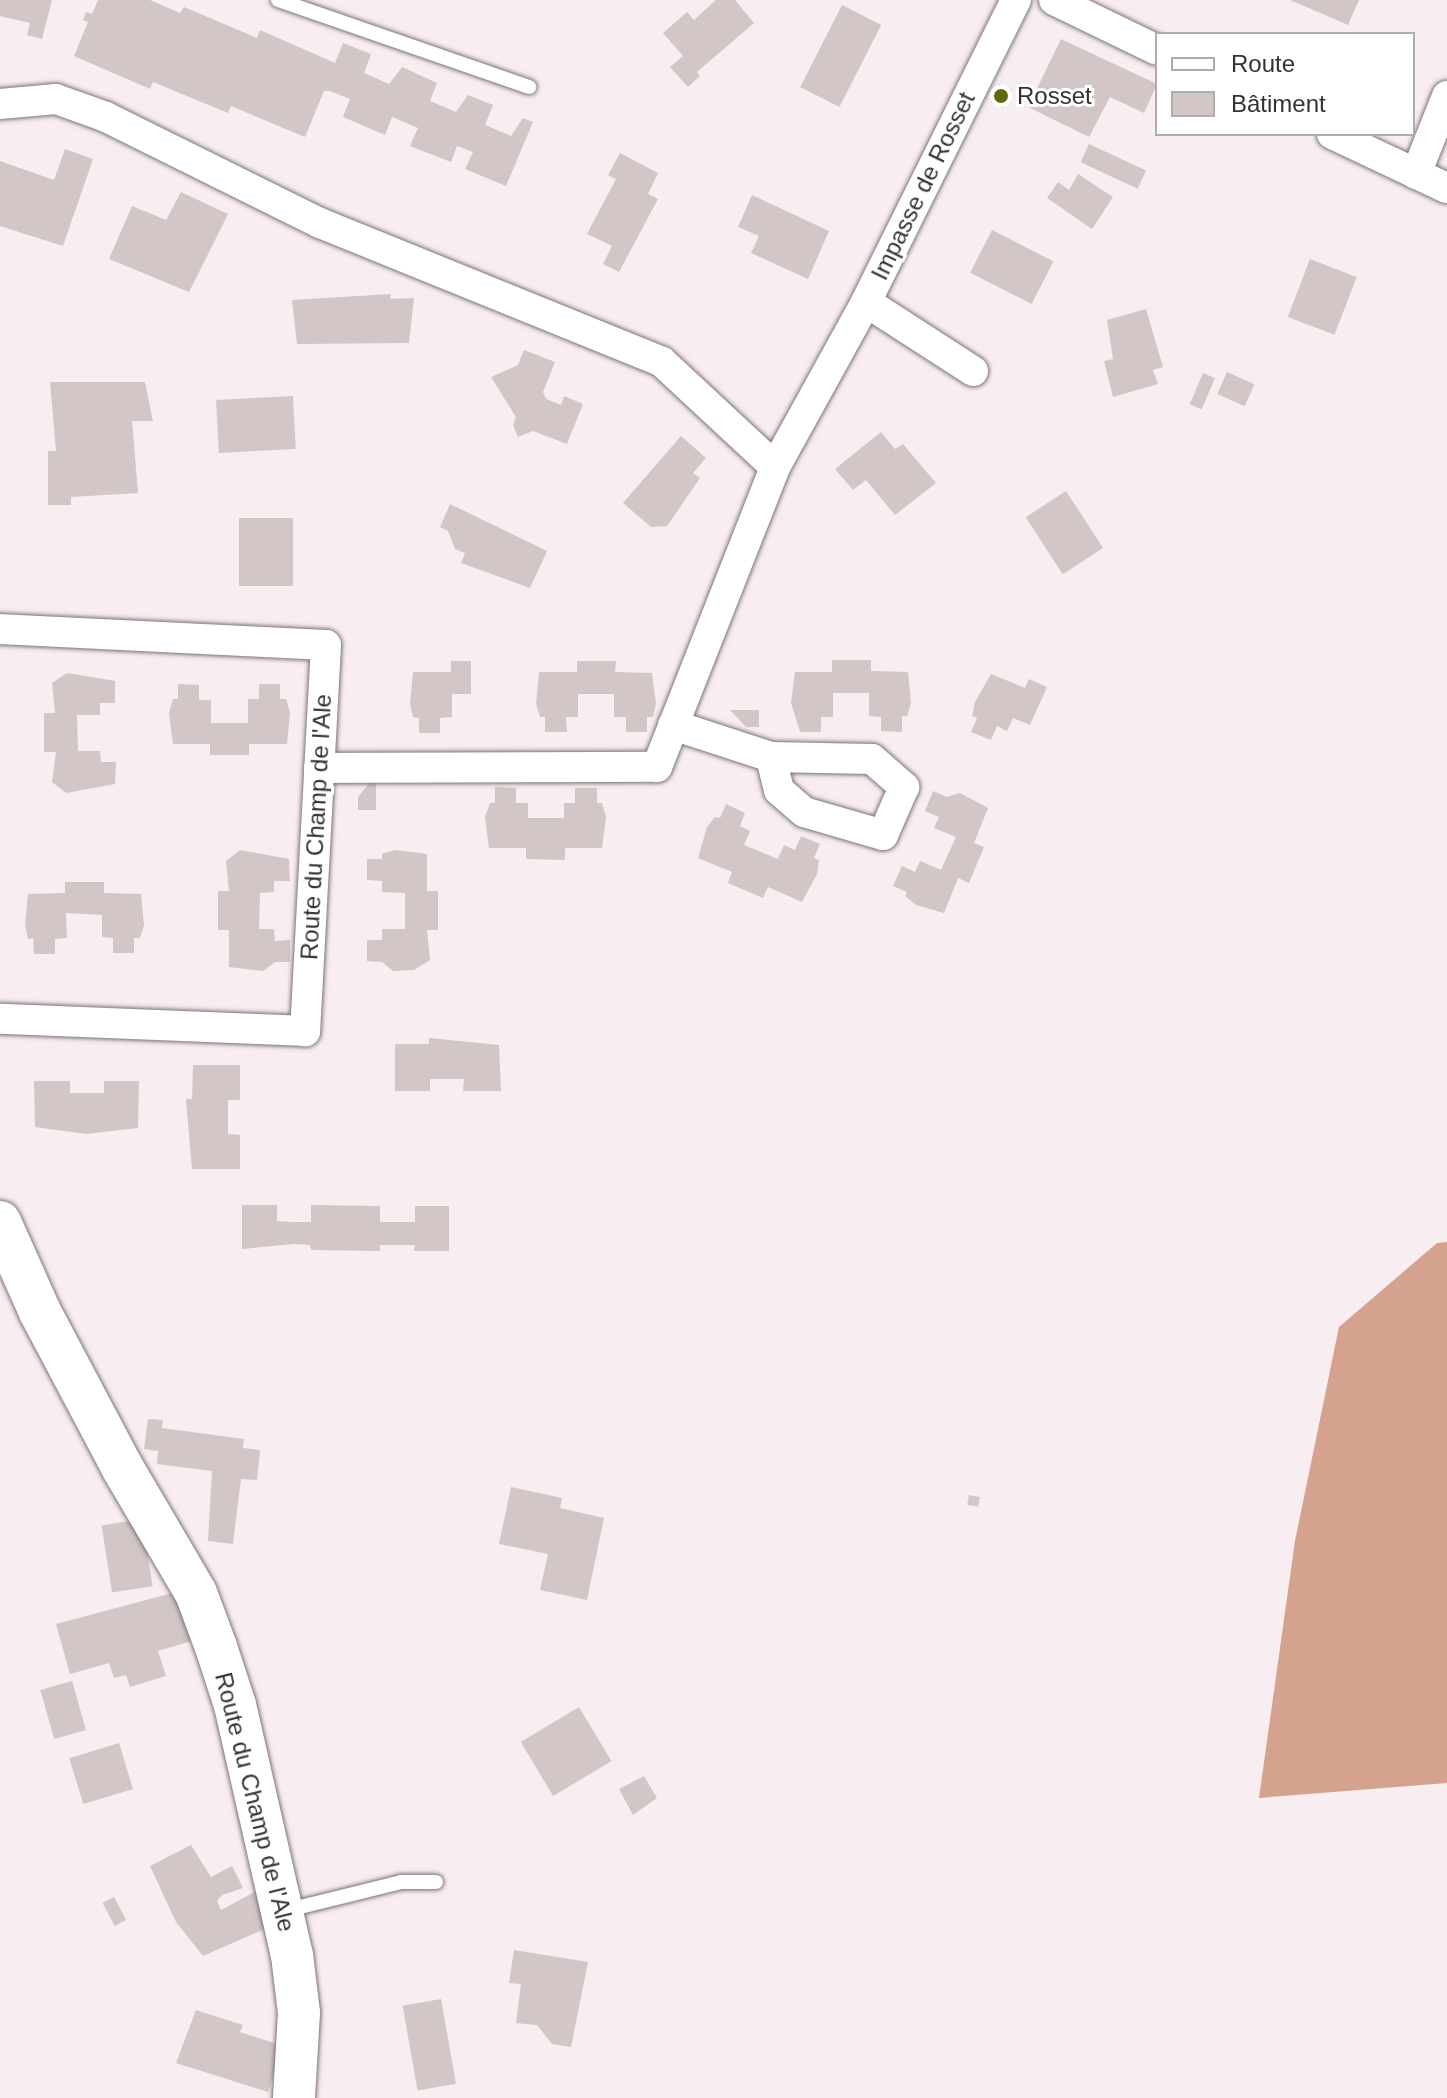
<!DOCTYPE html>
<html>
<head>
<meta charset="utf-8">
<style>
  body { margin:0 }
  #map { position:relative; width:1447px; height:2098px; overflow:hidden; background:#f8edf0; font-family:Helvetica,sans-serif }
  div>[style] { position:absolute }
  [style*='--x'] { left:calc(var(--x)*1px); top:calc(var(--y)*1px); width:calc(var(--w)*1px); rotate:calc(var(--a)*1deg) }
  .forest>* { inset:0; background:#d4a28e }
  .building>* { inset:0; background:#d2c6c6; transform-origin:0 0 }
  .roads { filter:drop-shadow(0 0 2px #7e7477) drop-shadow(0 0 2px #7e7477) }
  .lane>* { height:14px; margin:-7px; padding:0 7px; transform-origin:7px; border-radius:7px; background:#fff }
  .street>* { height:30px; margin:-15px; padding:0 15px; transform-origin:15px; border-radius:15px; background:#fff }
  .secondary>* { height:42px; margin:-21px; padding:0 21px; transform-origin:21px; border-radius:21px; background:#fff }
  .dots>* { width:22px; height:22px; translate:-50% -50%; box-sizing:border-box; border:4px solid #fff; border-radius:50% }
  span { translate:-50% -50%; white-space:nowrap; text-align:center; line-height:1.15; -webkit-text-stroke:6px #fff; paint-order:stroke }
  .poi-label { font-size:24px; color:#353032 }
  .left { translate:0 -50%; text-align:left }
  .street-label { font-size:24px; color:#353032 }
  .legend { position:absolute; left:1155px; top:32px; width:260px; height:104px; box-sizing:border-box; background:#fff; border:2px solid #aeacad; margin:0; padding:10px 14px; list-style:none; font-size:24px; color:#353032 }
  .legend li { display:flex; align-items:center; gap:16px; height:40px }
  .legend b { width:40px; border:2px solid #aeacad }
</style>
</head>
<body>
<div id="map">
  <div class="forest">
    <i style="clip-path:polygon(1447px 1242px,1447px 1783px,1259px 1798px,1295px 1541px,1339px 1327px,1437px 1243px)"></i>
  </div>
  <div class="building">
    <i style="clip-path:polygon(0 0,52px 0,42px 39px,27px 35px,30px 23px,0 16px)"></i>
    <i style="clip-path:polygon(98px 0,150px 0,180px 13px,184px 7px,257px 38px,260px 30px,335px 63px,343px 43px,371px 54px,364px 73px,389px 84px,402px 67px,437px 83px,430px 101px,456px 112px,468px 95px,493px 105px,485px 125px,511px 136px,523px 118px,533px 122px,506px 186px,465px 169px,473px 152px,457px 146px,451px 162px,410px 146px,418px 128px,392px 117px,385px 135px,343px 117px,350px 99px,330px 91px,324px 91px,305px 137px,231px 106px,228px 113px,153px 82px,150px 89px,74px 56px,88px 22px,83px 20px,86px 12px,92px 14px)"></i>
    <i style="clip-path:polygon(716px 0,735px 0,754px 23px,697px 72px,700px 76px,688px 87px,670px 67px,683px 56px,663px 33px,687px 12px,694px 20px)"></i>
    <i style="clip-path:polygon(1290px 0,1359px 0,1348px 25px)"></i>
    <i style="left:842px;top:5px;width:44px;height:92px;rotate:27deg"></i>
    <i style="clip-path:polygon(1061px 39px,1157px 84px,1144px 113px,1110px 97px,1089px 137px,1028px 107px)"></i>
    <i style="left:999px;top:84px;width:14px;height:20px;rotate:25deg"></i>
    <i style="left:1089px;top:144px;width:63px;height:20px;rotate:25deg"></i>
    <i style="clip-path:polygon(65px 149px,93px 159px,63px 246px,0 226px,0 161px,54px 180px)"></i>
    <i style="clip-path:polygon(620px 153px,658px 173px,648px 194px,658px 199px,619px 272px,603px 264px,612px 246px,587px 234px,616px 179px,608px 175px)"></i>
    <i style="clip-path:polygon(1078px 174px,1113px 197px,1092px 229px,1047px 198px,1058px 182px,1069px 190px)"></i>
    <i style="clip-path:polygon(181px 192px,228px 214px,189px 292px,109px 259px,132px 206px,166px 220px)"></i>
    <i style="clip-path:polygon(752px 195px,829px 231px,808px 279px,751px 253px,759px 236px,738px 227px)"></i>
    <i style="left:992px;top:230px;width:69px;height:48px;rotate:27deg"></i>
    <i style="left:1310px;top:259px;width:50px;height:62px;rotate:21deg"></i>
    <i style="clip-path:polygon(391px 294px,390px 299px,414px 298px,409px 343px,297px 344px,292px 300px)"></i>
    <i style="clip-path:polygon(1146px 309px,1163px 367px,1153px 370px,1158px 384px,1113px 397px,1104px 361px,1113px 359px,1107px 320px)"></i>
    <i style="clip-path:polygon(524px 350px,555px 362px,543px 392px,546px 399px,561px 405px,564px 396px,583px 404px,567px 444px,533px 431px,518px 437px,513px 425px,516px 417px,491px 377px,518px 365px)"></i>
    <i style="left:1227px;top:372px;width:30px;height:24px;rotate:24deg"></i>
    <i style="left:1203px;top:373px;width:13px;height:34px;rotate:23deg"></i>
    <i style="clip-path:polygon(50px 382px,145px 382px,153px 421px,132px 421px,138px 493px,71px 497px,71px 505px,48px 505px,48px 451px,56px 451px)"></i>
    <i style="left:293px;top:396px;width:53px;height:77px;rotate:87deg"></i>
    <i style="clip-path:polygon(881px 432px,895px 449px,903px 444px,936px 483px,895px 515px,866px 480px,853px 490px,835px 469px)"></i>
    <i style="clip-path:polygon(681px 436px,706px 458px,693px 473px,700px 478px,667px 526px,651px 527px,623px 503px)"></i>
    <i style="left:1066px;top:491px;width:68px;height:48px;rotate:57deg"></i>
    <i style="clip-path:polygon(450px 504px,547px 551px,530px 588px,461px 563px,465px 553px,455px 549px,448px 531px,440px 527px)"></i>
    <i style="left:239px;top:518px;width:54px;height:68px"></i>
    <i style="clip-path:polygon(832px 660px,871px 660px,871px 671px,908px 672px,911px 703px,907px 716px,902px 716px,902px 732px,881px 731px,881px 717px,869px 716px,869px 693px,833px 693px,833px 717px,821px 717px,821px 732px,800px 732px,791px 703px,795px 672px,832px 672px)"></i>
    <i style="clip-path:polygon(451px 661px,471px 661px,471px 694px,452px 694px,452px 717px,440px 718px,440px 733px,419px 733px,419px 718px,413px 717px,410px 704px,413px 672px,451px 672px)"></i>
    <i style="clip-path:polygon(577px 661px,616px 661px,615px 672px,652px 673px,656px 704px,653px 717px,647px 717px,647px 732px,626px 732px,626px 717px,614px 717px,614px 694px,578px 694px,578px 717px,566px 717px,567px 732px,545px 732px,545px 717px,540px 717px,536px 704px,539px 672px,577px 672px)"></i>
    <i style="clip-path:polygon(67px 673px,115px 681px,115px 703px,100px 703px,100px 715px,77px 715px,78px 751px,100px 751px,101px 762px,116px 762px,115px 784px,66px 793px,52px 782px,56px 752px,44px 752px,44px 713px,55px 713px,52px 683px)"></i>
    <i style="clip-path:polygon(991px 674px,1025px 688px,1029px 679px,1047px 687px,1030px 725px,1013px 718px,1007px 731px,997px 726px,991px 740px,971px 732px,977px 718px,972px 716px,975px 702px)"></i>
    <i style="clip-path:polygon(178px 684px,199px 685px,199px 700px,211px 700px,211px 723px,248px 723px,248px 699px,259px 699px,259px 684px,280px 684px,280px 699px,286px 699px,290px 713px,287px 744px,249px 744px,249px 755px,210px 755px,210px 744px,173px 744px,169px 713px,173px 699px,178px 699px)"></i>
    <i style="clip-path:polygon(730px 710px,759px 710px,759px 727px,746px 727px)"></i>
    <i style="clip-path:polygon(371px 781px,376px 781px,376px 810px,358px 810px,358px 797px)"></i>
    <i style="clip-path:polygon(495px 787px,516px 788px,516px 803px,528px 803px,528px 818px,564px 818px,564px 803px,575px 803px,575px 788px,597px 788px,597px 803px,602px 803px,606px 817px,602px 848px,565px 848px,565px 860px,526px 859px,526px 848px,489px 848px,485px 817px,490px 803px,495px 803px)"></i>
    <i style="clip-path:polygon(933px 791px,947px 797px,960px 793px,988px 808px,974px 843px,984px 847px,969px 883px,958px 878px,944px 913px,916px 905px,905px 896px,907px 892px,893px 886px,902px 866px,915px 872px,920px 861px,941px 870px,956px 837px,934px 828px,939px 817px,925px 811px)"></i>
    <i style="clip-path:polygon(726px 804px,745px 813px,740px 826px,750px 831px,744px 845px,778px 859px,784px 845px,795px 850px,801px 836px,820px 844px,814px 858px,819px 860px,817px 874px,802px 902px,768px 887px,763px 898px,728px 883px,732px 872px,698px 858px,707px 827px,715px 817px,720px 818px)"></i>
    <i style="clip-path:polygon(240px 850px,289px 859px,290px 881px,274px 881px,274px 892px,260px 893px,259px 929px,274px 929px,275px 941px,290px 940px,290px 962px,275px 962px,263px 971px,229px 967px,229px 930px,218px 930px,218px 891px,229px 891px,226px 861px)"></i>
    <i style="clip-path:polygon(395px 850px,427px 854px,427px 891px,438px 891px,438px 930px,427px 930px,430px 960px,414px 970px,393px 971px,382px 962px,367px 961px,367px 940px,382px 940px,382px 929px,405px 929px,405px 893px,382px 892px,382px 881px,367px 880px,367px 859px,382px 859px,382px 854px)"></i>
    <i style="clip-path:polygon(65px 882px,104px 882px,104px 893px,141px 894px,144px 925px,140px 938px,134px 938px,134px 953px,113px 953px,113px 938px,102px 937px,102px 915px,66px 913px,67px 938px,55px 939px,55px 954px,34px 954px,33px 938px,28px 939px,25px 925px,28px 894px,65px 893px)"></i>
    <i style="clip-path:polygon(429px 1038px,499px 1045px,501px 1091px,463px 1091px,464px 1079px,430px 1079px,430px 1091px,395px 1091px,395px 1044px,429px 1044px)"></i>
    <i style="clip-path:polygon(193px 1065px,240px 1065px,240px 1100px,228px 1100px,228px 1134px,240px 1135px,240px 1169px,192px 1169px,186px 1099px,192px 1099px)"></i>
    <i style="clip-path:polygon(34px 1081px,70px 1081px,70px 1093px,104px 1093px,104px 1081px,139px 1081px,138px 1128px,86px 1134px,35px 1127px)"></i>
    <i style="clip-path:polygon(242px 1205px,277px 1205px,277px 1221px,294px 1222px,311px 1222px,311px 1205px,380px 1206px,380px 1222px,415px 1222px,415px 1206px,449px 1206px,449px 1251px,414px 1251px,415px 1245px,380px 1245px,380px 1251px,311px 1250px,310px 1245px,294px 1244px,242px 1249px)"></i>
    <i style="clip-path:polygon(148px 1419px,163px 1420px,162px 1428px,244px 1439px,243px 1448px,260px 1450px,257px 1480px,241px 1479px,233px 1544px,208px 1541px,212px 1471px,157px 1464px,158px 1451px,144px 1449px)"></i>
    <i style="clip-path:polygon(511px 1487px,562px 1498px,560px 1508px,604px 1518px,587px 1600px,540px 1590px,548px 1554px,499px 1544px)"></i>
    <i style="left:969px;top:1495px;width:11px;height:10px;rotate:10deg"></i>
    <i style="left:142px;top:1519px;width:68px;height:41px;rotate:81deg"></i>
    <i style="clip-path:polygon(180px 1591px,195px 1640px,158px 1651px,166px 1676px,130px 1687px,126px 1675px,114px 1678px,109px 1663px,70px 1674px,56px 1624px)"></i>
    <i style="left:72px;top:1681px;width:51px;height:33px;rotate:74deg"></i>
    <i style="left:579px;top:1707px;width:63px;height:68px;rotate:59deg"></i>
    <i style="left:119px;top:1743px;width:48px;height:52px;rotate:73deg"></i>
    <i style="clip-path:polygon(644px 1776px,657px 1798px,633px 1815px,619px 1789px)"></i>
    <i style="clip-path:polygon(191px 1845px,211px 1877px,232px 1866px,243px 1888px,222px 1895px,217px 1901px,221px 1910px,266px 1886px,276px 1924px,203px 1956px,176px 1922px,150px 1866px)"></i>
    <i style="left:114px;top:1897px;width:26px;height:13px;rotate:62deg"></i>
    <i style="clip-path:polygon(514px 1950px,588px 1962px,571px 2047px,552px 2044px,537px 2025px,516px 2023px,521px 1984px,509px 1983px)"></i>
    <i style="left:441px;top:1999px;width:86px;height:39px;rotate:80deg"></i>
    <i style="clip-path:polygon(196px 2010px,243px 2025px,240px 2032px,283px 2046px,268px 2092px,176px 2063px)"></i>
  </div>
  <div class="roads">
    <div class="lane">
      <i style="--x:278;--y:0;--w:266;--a:19.1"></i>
      <i style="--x:284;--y:1911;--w:121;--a:-13.9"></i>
      <i style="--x:401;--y:1882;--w:35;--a:0"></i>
    </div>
    <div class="street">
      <i style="--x:1054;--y:0;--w:114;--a:25.9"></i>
      <i style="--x:0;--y:104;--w:56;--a:-5.1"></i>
      <i style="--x:56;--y:99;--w:53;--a:19.8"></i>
      <i style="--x:106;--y:117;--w:239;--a:26.4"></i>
      <i style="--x:320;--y:223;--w:369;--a:22.1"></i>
      <i style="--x:662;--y:362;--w:154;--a:42.9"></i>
      <i style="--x:1332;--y:134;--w:127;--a:25.2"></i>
      <i style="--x:1416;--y:174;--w:84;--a:-68.3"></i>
      <i style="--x:973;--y:371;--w:127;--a:-147.2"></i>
      <i style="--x:866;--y:302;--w:337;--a:-63.6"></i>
      <i style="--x:0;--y:629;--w:326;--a:2.8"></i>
      <i style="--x:326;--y:645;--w:387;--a:93.1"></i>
      <i style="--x:305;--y:1031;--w:305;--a:-177.7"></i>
      <i style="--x:673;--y:725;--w:103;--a:18.1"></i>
      <i style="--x:771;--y:757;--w:101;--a:1.1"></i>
      <i style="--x:872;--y:759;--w:43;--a:41.2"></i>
      <i style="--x:904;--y:787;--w:52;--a:113.6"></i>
      <i style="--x:883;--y:835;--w:82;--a:-163.8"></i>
      <i style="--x:804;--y:812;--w:33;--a:-139"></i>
      <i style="--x:779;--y:790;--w:34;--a:-104"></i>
      <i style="--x:319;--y:768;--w:338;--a:-0.2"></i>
      <i style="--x:657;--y:767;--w:322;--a:-68.5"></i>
      <i style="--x:775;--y:467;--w:188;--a:-61.1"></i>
    </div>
    <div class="secondary">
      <i style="--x:0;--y:1222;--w:98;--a:66"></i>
      <i style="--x:40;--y:1312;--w:175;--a:62.1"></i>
      <i style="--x:122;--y:1467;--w:146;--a:59.6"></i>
      <i style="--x:196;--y:1593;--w:58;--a:69.7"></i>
      <i style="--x:216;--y:1647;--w:61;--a:71.9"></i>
      <i style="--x:235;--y:1705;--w:256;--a:77.2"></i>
      <i style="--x:292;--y:1955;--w:58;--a:83.1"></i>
      <i style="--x:299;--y:2013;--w:85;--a:93.4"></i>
    </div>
  </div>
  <div class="dots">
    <i style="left:1001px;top:96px;background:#63690b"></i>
  </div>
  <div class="poi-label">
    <span class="left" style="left:1017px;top:96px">Rosset</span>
  </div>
  <div class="street-label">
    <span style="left:923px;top:186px;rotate:-64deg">Impasse de Rosset</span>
    <span style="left:316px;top:827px;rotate:-87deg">Route du Champ de l'Ale</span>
    <span style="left:255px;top:1802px;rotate:76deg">Route du Champ de l'Ale</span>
  </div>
  <ul class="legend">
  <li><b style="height:10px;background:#fff"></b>Route</li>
  <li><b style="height:22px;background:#d2c6c6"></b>Bâtiment</li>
  </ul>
</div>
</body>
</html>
